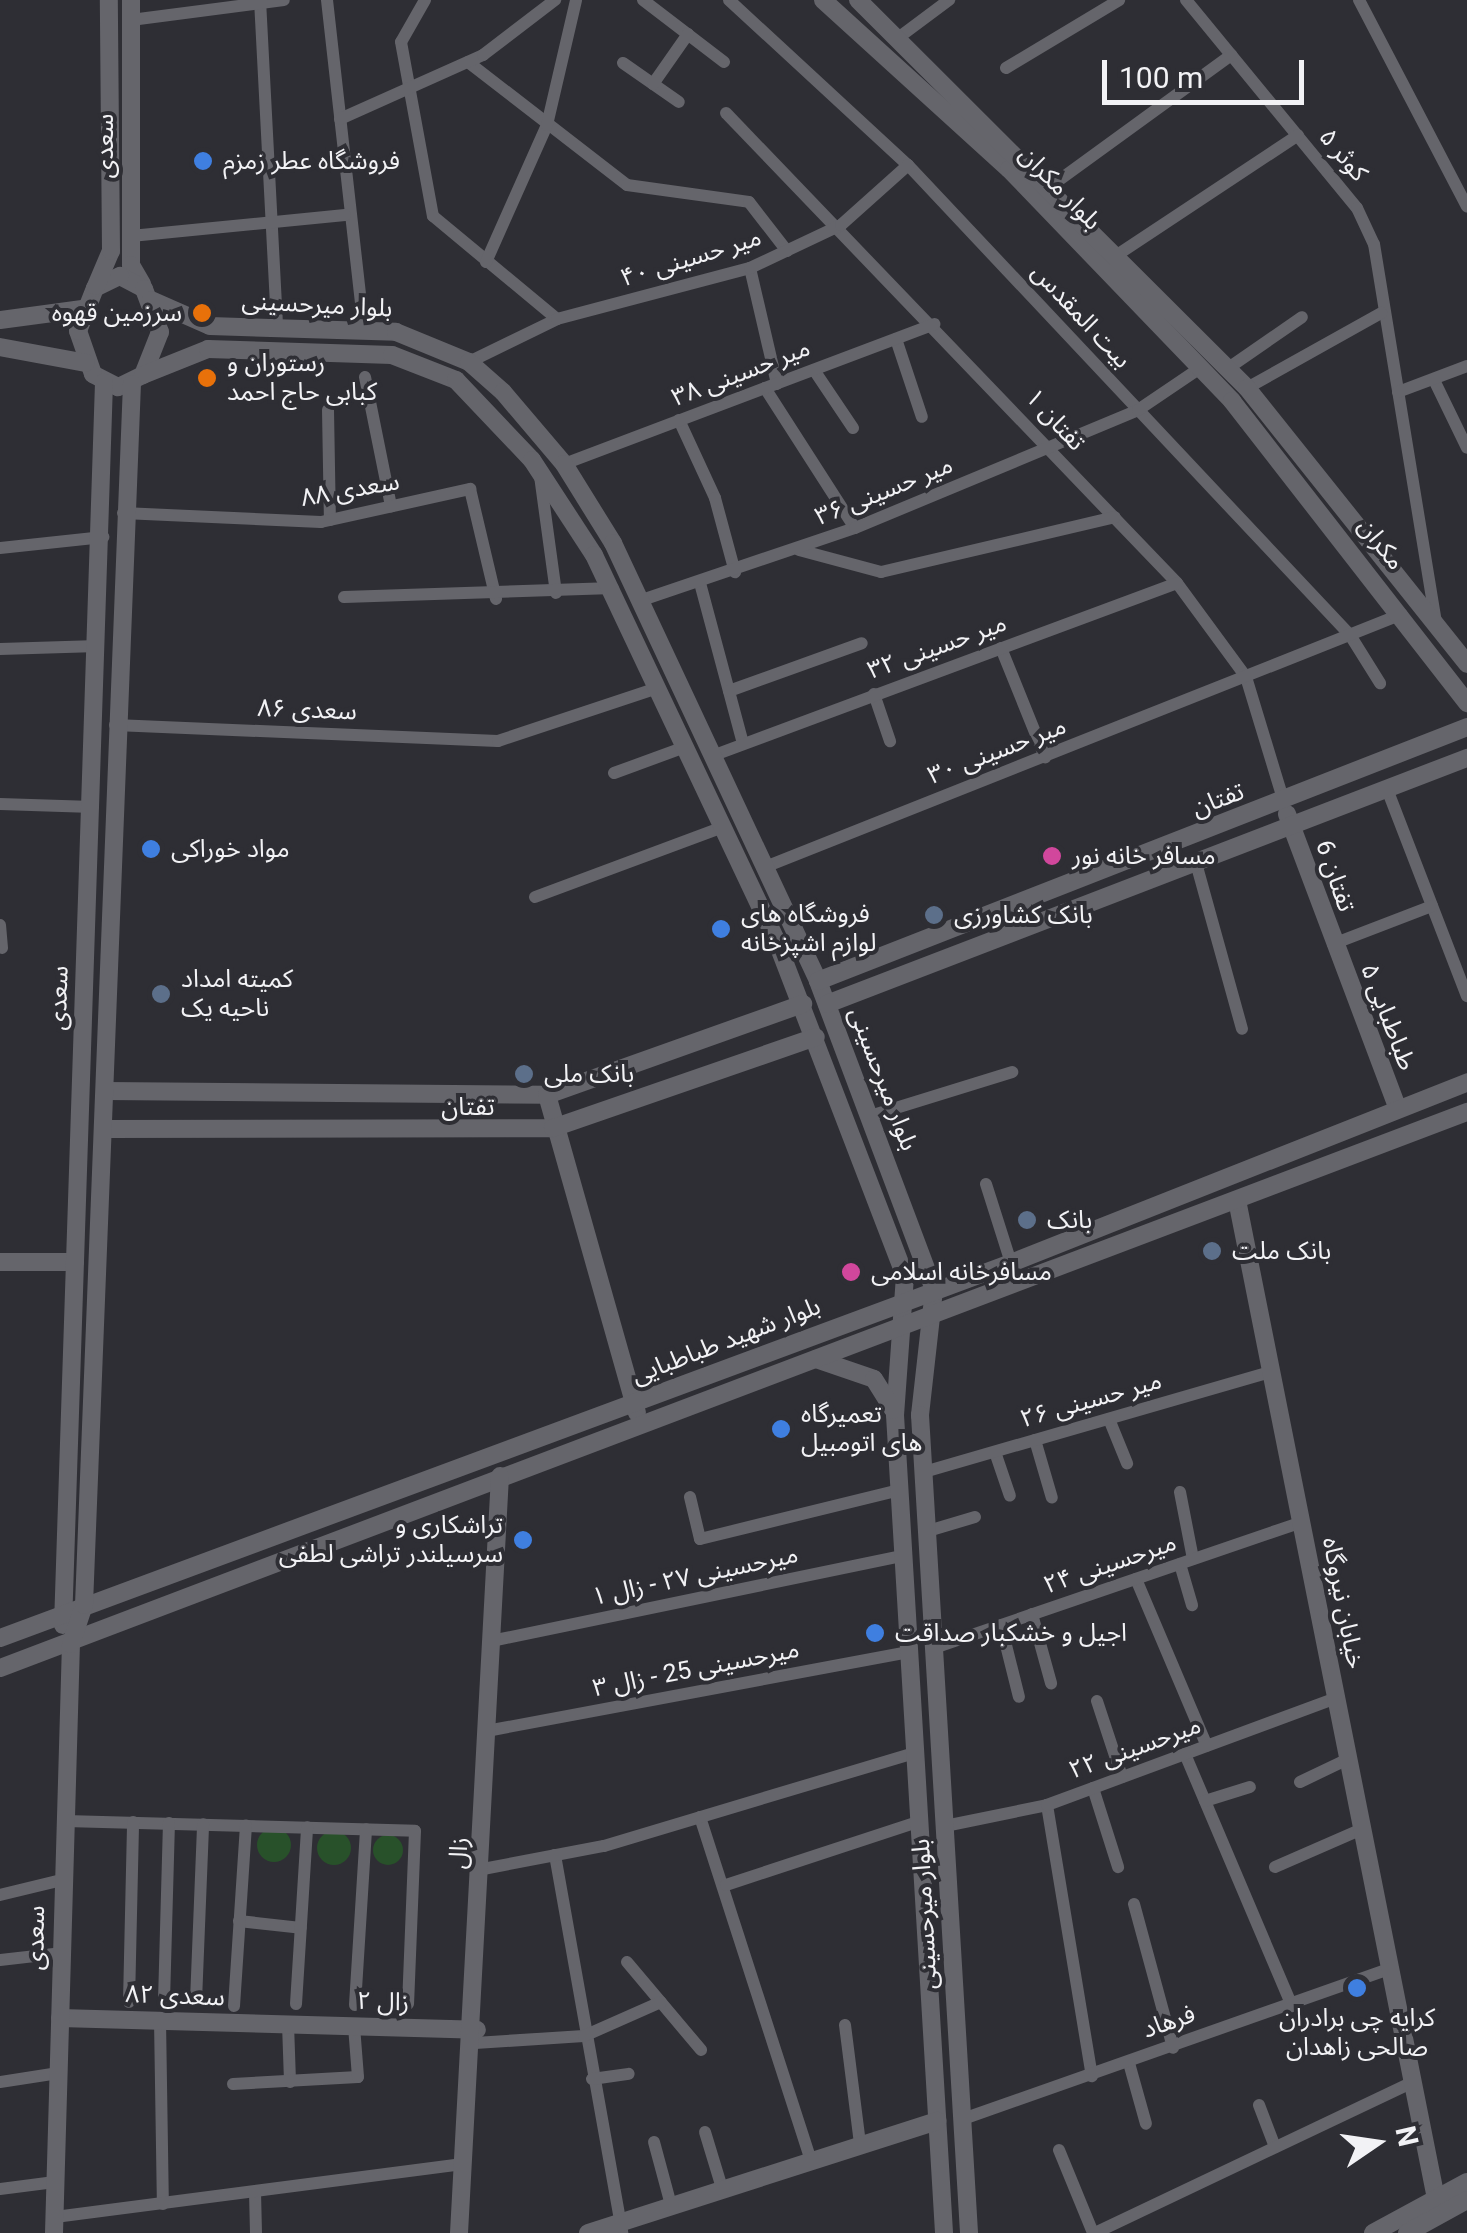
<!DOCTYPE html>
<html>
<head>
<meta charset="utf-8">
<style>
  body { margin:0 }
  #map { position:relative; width:1467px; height:2233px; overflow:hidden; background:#2e2e34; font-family:Roboto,"Noto Sans Arabic",sans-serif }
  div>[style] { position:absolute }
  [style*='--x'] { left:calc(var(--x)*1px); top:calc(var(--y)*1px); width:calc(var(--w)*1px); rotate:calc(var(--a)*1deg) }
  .green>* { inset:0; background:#28512a }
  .round { border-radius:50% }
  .street>* { height:12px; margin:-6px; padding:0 6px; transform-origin:6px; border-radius:6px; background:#65656b }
  .secondary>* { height:18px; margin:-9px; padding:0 9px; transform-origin:9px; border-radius:9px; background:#65656b }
  .dots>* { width:28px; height:28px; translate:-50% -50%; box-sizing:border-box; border:5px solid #2e2e34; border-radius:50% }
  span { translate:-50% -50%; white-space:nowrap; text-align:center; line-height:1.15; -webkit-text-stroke:8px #2e2e34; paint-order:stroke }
  .street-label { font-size:25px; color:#f2f2f5 }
  .poi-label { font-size:25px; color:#f2f2f5 }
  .left { translate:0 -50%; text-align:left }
  .right { translate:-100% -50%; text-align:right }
  .north { position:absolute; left:1327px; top:2093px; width:100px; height:100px; -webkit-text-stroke:8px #2e2e34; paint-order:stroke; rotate:77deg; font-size:28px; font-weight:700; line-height:40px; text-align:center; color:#f2f2f5 }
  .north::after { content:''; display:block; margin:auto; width:35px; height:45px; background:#f2f2f5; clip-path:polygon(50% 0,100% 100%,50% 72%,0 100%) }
  .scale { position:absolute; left:1102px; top:60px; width:202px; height:45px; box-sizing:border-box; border:5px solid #f2f2f5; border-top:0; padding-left:12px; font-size:30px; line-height:35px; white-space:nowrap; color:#f2f2f5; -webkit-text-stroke:8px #2e2e34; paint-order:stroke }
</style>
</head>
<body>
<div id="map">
  <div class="green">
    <i class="round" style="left:257px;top:1828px;width:34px;height:34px"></i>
    <i class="round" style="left:317px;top:1831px;width:34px;height:34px"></i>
    <i class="round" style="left:373px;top:1835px;width:30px;height:30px"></i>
  </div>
  <div class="street">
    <i style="--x:260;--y:0;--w:327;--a:87"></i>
    <i style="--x:327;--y:0;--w:332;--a:83.6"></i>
    <i style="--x:425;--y:0;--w:48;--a:119.7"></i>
    <i style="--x:401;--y:42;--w:177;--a:79.6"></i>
    <i style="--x:433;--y:216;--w:161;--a:39.7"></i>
    <i style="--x:643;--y:0;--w:102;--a:37.4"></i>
    <i style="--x:729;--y:0;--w:243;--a:42.7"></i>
    <i style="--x:908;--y:165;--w:645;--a:46.76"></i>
    <i style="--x:1350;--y:635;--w:57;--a:58"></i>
    <i style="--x:1186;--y:0;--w:269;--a:50.6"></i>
    <i style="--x:1357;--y:208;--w:40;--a:65"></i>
    <i style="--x:1374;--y:244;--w:382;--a:80.7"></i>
    <i style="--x:1359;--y:0;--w:233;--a:62.4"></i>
    <i style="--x:131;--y:20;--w:154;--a:-7.4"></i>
    <i style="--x:902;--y:35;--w:59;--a:-36.7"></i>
    <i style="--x:468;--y:62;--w:201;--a:37.7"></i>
    <i style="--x:627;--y:185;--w:123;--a:7.9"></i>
    <i style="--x:749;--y:202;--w:62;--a:52.2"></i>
    <i style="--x:623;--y:63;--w:68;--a:34.9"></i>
    <i style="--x:1006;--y:68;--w:132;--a:-31"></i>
    <i style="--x:653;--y:84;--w:61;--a:-55"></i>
    <i style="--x:726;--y:113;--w:651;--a:46.18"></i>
    <i style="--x:1177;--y:583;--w:117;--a:53.7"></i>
    <i style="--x:1246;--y:677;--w:131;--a:73.1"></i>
    <i style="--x:340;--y:119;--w:157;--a:-24.1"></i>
    <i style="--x:483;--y:55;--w:91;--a:-37.4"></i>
    <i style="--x:1051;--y:186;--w:223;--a:-36"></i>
    <i style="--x:131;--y:236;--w:215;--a:-5.6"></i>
    <i style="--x:1117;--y:255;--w:217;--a:-33.5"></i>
    <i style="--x:486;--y:262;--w:150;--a:-66"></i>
    <i style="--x:547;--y:125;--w:128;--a:-76.9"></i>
    <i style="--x:750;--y:268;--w:119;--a:76.9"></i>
    <i style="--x:896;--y:339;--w:82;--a:71.6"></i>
    <i style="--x:469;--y:362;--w:98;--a:-26"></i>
    <i style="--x:557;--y:319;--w:200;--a:-14.8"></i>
    <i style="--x:750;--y:268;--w:101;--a:-25.3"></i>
    <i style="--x:841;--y:225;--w:90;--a:-41.8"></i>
    <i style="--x:1227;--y:369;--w:91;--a:-34.7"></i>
    <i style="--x:814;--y:370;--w:70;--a:56.1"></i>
    <i style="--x:365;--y:377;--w:132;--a:78.6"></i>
    <i style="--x:1435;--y:382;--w:73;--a:64.1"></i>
    <i style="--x:765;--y:388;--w:166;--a:57.3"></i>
    <i style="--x:1247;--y:388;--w:154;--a:-29.2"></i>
    <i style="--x:1398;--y:392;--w:74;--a:-20.6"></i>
    <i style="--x:328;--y:410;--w:110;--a:89"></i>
    <i style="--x:679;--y:420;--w:86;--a:65.2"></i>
    <i style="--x:715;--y:498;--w:77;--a:74.9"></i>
    <i style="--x:564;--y:464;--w:396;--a:-20.7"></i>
    <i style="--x:540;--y:476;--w:118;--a:82.2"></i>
    <i style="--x:123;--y:513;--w:198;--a:2.6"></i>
    <i style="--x:321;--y:522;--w:153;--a:-12.5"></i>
    <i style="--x:470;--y:489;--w:113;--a:76.7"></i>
    <i style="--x:0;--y:548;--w:104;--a:-6.1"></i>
    <i style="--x:799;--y:550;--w:85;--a:15"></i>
    <i style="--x:881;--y:572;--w:240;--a:-13.2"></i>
    <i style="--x:700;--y:583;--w:166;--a:75"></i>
    <i style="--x:344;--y:597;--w:269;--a:-1.9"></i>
    <i style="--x:642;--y:600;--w:225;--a:-18.7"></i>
    <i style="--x:855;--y:528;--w:307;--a:-22.6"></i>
    <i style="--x:1138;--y:410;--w:75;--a:-34.1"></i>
    <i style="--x:1001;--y:648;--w:118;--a:68"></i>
    <i style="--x:0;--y:649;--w:98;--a:-1.8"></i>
    <i style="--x:729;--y:691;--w:141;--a:-19.8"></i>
    <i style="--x:874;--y:694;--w:50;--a:71.2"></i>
    <i style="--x:115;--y:725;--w:383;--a:2.4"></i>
    <i style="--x:498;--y:741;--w:168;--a:-18.4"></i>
    <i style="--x:712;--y:756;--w:496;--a:-20.4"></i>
    <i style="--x:614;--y:773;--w:76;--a:-20.1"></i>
    <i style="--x:1387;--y:789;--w:222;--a:68.9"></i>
    <i style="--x:0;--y:804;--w:93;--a:1.8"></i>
    <i style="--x:1196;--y:863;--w:172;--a:74.5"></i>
    <i style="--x:765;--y:867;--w:685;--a:-21.66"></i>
    <i style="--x:535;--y:897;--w:201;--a:-20.4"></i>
    <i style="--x:0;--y:925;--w:23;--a:85"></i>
    <i style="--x:1333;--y:944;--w:106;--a:-21"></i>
    <i style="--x:870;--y:1116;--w:149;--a:-17.2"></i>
    <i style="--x:986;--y:1184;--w:83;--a:72.4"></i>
    <i style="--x:1109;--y:1419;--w:48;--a:67.8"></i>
    <i style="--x:1035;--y:1440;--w:60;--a:73.7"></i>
    <i style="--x:995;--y:1452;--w:46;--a:71.2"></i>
    <i style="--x:924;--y:1472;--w:361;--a:-16.1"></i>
    <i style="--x:1180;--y:1492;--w:68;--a:79"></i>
    <i style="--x:690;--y:1497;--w:43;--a:76.6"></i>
    <i style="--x:700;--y:1539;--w:205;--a:-13.8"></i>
    <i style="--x:928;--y:1531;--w:49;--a:-16.6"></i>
    <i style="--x:1180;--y:1564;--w:43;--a:73.7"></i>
    <i style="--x:1136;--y:1579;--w:181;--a:67"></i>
    <i style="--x:1032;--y:1614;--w:72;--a:74.6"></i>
    <i style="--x:1001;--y:1625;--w:74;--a:76"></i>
    <i style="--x:496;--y:1640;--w:416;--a:-11.7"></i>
    <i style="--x:934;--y:1648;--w:388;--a:-18.9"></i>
    <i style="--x:1097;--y:1701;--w:80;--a:71.8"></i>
    <i style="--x:492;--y:1730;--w:424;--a:-10.6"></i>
    <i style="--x:1185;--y:1754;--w:274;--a:67"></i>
    <i style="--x:1300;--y:1782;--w:53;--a:-25.6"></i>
    <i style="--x:1093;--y:1788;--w:83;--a:72.4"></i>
    <i style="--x:1205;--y:1801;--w:47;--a:-17.3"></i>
    <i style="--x:1047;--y:1805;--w:275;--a:80.6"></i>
    <i style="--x:700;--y:1817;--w:358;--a:72.1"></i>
    <i style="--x:66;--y:1821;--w:349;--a:1.6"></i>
    <i style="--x:415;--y:1831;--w:173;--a:92.3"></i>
    <i style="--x:945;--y:1826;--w:104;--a:-11.6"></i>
    <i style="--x:1047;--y:1805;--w:308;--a:-20.3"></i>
    <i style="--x:555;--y:1855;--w:384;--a:79.9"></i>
    <i style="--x:1275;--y:1867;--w:95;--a:-23.6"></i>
    <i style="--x:483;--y:1869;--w:123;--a:-10.8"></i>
    <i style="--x:604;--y:1846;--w:324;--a:-16.7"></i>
    <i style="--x:726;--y:1885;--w:202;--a:-18.2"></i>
    <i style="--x:0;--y:1895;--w:64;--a:-13.6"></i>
    <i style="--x:1134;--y:1904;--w:149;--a:74.8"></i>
    <i style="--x:239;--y:1921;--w:62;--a:6.4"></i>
    <i style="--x:0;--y:1960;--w:61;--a:-6.5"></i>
    <i style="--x:627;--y:1962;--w:115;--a:49.9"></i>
    <i style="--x:164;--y:2001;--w:178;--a:-88.4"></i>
    <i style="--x:196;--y:2001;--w:177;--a:-87.7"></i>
    <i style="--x:129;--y:2002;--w:180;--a:-88.7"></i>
    <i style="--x:296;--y:2004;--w:177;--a:-86.4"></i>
    <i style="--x:355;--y:2005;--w:176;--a:-86.4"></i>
    <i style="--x:234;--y:2006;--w:181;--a:-86.2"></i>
    <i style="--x:160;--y:2020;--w:184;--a:89.1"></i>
    <i style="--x:288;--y:2024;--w:58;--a:88"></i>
    <i style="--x:845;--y:2025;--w:119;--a:82.8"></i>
    <i style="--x:475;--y:2043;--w:109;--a:-3.7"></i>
    <i style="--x:584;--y:2036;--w:84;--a:-23.8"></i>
    <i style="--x:1129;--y:2063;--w:63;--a:74.4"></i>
    <i style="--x:592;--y:2079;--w:37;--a:-8"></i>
    <i style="--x:0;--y:2082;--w:59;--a:-8.8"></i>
    <i style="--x:233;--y:2084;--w:125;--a:-3.2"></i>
    <i style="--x:358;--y:2077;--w:51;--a:-94.5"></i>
    <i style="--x:1259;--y:2105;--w:45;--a:69.1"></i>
    <i style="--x:963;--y:2119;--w:453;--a:-19.4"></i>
    <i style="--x:705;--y:2132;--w:59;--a:73.1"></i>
    <i style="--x:654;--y:2142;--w:65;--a:74.9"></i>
    <i style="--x:1059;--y:2150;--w:90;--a:67.7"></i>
    <i style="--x:0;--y:2189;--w:55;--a:-7.3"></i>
    <i style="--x:255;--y:2192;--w:41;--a:88.6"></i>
    <i style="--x:55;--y:2217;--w:413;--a:-7.4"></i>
    <i style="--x:1095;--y:2233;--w:352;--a:-25.4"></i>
  </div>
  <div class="secondary">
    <i style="--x:131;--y:0;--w:265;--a:90"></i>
    <i style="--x:131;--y:265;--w:22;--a:60"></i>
    <i style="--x:823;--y:0;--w:251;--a:42.3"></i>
    <i style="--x:1009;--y:169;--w:322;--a:46.1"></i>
    <i style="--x:1232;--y:401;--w:383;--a:52.1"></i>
    <i style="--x:858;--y:0;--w:549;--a:44.93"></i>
    <i style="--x:1247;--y:388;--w:353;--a:51.4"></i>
    <i style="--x:120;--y:276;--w:27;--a:28"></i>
    <i style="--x:144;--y:289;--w:46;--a:69.6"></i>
    <i style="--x:160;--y:332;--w:46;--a:111.6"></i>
    <i style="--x:143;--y:375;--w:28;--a:154"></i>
    <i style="--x:118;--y:387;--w:28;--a:-153"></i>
    <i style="--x:93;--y:374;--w:46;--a:-109.2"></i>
    <i style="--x:78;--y:331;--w:46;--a:-68.4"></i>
    <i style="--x:95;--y:288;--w:28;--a:-26"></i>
    <i style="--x:96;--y:286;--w:38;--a:-67"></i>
    <i style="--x:111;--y:251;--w:251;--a:-90.5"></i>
    <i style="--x:151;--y:300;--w:64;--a:23.8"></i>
    <i style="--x:210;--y:326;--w:186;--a:1.8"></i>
    <i style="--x:396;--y:332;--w:79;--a:22.3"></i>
    <i style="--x:469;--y:362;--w:45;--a:41.4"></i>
    <i style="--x:503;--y:392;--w:94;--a:49.7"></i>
    <i style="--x:564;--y:464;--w:93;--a:58.2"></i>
    <i style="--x:613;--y:543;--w:484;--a:64.9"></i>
    <i style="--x:818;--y:981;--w:330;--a:69.4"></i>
    <i style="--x:934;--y:1290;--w:126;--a:96.4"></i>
    <i style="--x:920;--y:1415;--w:819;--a:86.57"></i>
    <i style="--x:0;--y:320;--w:83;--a:-7.6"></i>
    <i style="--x:0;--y:347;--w:87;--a:10.5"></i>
    <i style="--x:143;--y:375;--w:70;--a:-21.8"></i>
    <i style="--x:208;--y:349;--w:184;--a:1.9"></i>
    <i style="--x:392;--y:355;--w:69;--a:21.3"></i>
    <i style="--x:456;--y:380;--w:110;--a:46.5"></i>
    <i style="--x:532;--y:460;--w:113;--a:56.9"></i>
    <i style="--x:594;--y:555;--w:426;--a:64.7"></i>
    <i style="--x:776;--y:940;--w:360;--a:69"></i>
    <i style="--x:905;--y:1276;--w:139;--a:94.1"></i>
    <i style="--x:895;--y:1415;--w:819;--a:86.57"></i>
    <i style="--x:1287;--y:814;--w:315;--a:69.4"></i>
    <i style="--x:818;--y:981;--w:697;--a:-21.37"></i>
    <i style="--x:827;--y:1004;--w:686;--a:-21.03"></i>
    <i style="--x:105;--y:1091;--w:442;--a:0.5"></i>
    <i style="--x:547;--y:1095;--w:272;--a:-19.6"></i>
    <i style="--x:547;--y:1095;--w:330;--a:74.2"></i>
    <i style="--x:103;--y:1129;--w:450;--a:-0.1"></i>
    <i style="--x:553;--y:1128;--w:278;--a:-19.1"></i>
    <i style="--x:1237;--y:1200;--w:1019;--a:78.73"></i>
    <i style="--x:0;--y:1262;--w:75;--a:0"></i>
    <i style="--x:816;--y:1359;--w:61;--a:19"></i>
    <i style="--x:874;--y:1379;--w:36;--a:58"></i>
    <i style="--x:63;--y:1625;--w:1243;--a:-88.11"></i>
    <i style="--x:0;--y:1638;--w:1078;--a:-20.35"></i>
    <i style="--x:1011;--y:1263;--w:491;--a:-21.6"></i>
    <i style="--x:0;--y:1668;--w:1569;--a:-20.76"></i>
    <i style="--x:60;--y:2018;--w:417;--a:1.6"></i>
    <i style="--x:54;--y:2233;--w:589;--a:-88.35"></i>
    <i style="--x:71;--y:1644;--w:41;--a:-71.6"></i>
    <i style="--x:84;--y:1605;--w:1222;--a:-87.75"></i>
    <i style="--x:459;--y:2233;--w:758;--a:-86.9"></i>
    <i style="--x:588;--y:2233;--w:367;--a:-17.8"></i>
    <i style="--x:1373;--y:2233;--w:107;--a:-28.5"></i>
    <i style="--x:1407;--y:2233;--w:68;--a:-28.8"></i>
  </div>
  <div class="dots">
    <i style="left:203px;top:161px;background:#3f7fe0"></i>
    <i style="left:202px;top:313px;background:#e8710a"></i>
    <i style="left:207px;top:378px;background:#e8710a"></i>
    <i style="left:151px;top:849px;background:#3f7fe0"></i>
    <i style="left:1052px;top:856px;background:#d1479c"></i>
    <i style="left:934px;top:915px;background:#5c6f8a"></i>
    <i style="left:721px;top:929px;background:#3f7fe0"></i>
    <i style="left:161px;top:994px;background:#5c6f8a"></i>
    <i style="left:524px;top:1074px;background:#5c6f8a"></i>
    <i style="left:1027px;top:1220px;background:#5c6f8a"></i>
    <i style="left:1212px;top:1251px;background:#5c6f8a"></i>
    <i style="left:851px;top:1272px;background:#d1479c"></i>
    <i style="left:781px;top:1429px;background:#3f7fe0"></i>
    <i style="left:523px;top:1540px;background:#3f7fe0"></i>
    <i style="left:875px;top:1633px;background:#3f7fe0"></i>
    <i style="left:1357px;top:1988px;background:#3f7fe0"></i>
  </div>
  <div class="street-label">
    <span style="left:105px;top:146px;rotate:-90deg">سعدی</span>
    <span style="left:1343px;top:155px;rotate:50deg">کوثر ۵</span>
    <span style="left:1060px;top:188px;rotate:46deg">بلوار مکران</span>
    <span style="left:691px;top:258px;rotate:-17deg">میر حسینی ۴۰</span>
    <span style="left:317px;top:305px;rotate:3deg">بلوار میرحسینی</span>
    <span style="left:1081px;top:316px;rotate:47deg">بیت المقدس</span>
    <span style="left:741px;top:373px;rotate:-21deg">میر حسینی ۳۸</span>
    <span style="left:1055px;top:420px;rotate:47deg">تفتان ۱</span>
    <span style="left:350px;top:490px;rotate:-10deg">سعدی ۸۸</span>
    <span style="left:884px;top:491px;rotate:-22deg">میر حسینی ۳۶</span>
    <span style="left:1381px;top:544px;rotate:52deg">مکران</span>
    <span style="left:937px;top:647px;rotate:-20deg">میر حسینی ۳۲</span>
    <span style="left:307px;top:710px;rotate:2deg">سعدی ۸۶</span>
    <span style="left:997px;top:751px;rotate:-21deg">میر حسینی ۳۰</span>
    <span style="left:1218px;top:800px;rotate:-21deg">تفتان</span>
    <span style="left:1335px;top:876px;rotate:71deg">تفتان 6</span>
    <span style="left:59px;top:998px;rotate:-88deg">سعدی</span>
    <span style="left:1388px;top:1017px;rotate:69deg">طباطبایی ۵</span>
    <span style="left:883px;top:1079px;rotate:69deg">بلوار میرحسینی</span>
    <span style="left:468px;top:1107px">تفتان</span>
    <span style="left:726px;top:1341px;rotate:-21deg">بلوار شهید طباطبایی</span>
    <span style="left:1091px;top:1400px;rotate:-16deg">میر حسینی ۲۶</span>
    <span style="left:1110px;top:1564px;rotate:-19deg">میرحسینی ۲۴</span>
    <span style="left:695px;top:1576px;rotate:-12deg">میرحسینی ۲۷ - زال ۱</span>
    <span style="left:1343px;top:1603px;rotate:79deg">خیابان نیروگاه</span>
    <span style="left:696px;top:1669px;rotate:-11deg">میرحسینی 25 - زال ۳</span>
    <span style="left:1135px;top:1748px;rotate:-20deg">میرحسینی ۲۲</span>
    <span style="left:459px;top:1853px;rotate:-86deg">زال</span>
    <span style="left:925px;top:1914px;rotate:-93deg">بلوار میرحسینی</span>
    <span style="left:36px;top:1938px;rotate:-89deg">سعدی</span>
    <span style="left:175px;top:1996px;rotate:2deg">سعدی ۸۲</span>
    <span style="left:383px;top:2002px;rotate:2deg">زال ۲</span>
    <span style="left:1169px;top:2022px;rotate:-19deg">فرهاد</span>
  </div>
  <div class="poi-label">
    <span class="left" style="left:223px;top:161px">فروشگاه عطر زمزم</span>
    <span class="right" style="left:182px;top:313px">سرزمین قهوه</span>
    <span class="left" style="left:227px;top:378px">رستوران و<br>کبابی حاج احمد</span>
    <span class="left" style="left:171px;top:849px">مواد خوراکی</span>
    <span class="left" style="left:1072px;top:856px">مسافر خانه نور</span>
    <span class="left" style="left:741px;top:929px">فروشگاه های<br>لوازم اشپزخانه</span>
    <span class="left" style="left:954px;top:915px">بانک کشاورزی</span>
    <span class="left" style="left:181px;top:994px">کمیته امداد<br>ناحیه یک</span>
    <span class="left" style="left:544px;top:1074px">بانک ملی</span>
    <span class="left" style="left:1047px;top:1220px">بانک</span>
    <span class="left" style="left:1232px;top:1251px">بانک ملت</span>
    <span class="left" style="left:871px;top:1272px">مسافرخانه اسلامی</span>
    <span class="left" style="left:801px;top:1429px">تعمیرگاه<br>های اتومبیل</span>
    <span class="right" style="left:503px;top:1540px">تراشکاری و<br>سرسیلندر تراشی لطفی</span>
    <span class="left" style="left:895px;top:1633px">اجیل و خشکبار صداقت</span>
    <span style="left:1357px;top:2033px">کرایه چی برادران<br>صالحی زاهدان</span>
  </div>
  <div class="north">N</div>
  <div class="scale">100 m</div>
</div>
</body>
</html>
